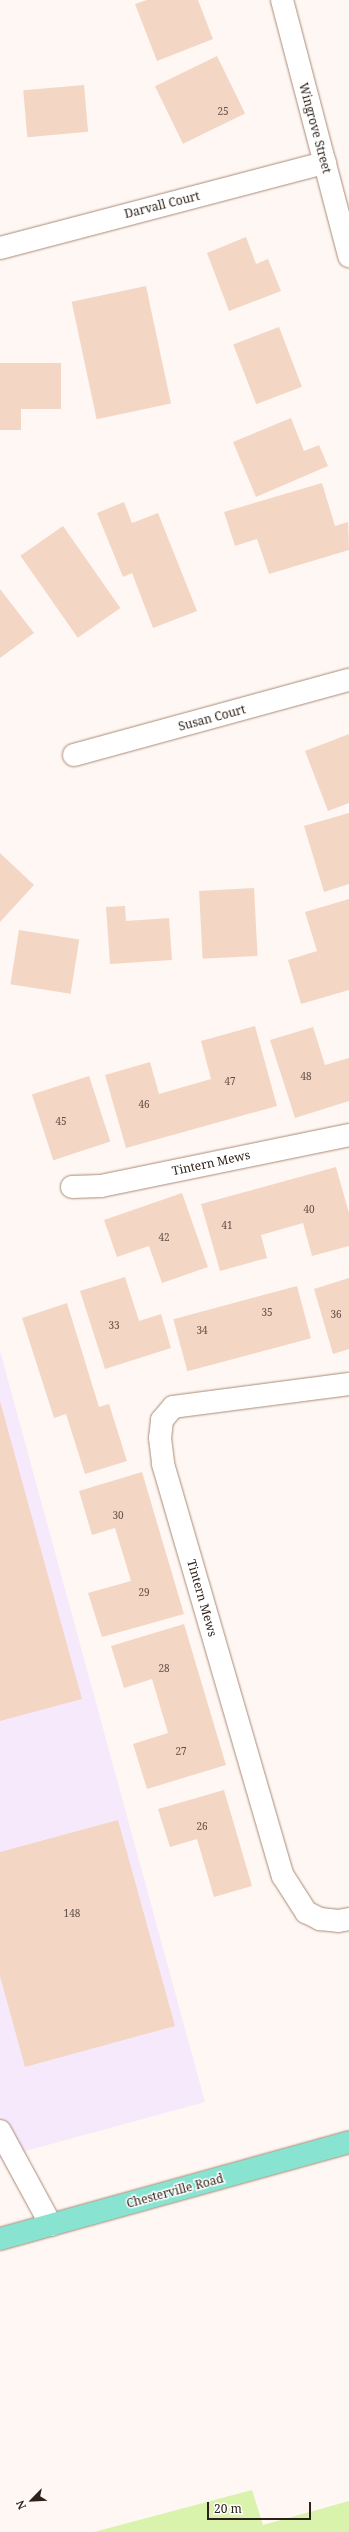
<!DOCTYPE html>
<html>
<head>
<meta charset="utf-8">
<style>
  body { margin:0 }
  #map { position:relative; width:349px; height:2532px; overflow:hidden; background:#fef7f3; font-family:"Noto Serif",serif }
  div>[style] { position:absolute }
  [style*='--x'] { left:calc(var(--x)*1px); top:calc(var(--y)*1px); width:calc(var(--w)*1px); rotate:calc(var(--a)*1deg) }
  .commercial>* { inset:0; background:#f7e9fc }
  .green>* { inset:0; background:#daf3ac }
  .building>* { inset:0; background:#f4d6c5; transform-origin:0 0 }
  .roads { filter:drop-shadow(0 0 1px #ab8a77) drop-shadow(0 0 1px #ab8a77) }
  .minor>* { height:22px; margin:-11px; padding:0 11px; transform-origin:11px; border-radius:11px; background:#fff }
  .major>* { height:22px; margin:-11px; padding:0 11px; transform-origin:11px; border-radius:11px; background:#88e4d1 }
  span { translate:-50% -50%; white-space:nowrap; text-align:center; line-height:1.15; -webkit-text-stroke:3px #fff; paint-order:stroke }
  .number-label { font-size:10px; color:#604e44 }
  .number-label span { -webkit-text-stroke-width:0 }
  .street-label { font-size:12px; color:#2e2119 }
  .north { position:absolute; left:12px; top:2480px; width:40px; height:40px; -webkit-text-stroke:3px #fff; paint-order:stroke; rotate:246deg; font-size:11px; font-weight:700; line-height:16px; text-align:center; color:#2e2119 }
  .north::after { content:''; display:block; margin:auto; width:14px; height:18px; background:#2e2119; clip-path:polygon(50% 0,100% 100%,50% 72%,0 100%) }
  .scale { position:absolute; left:207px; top:2502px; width:104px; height:18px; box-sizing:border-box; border:2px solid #2e2119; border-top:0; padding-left:5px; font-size:12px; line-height:14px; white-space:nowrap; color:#2e2119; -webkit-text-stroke:3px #fff; paint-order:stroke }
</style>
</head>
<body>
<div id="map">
  <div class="commercial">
    <i style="clip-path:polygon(0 1351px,205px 2102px,0 2158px)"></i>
  </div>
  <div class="green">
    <i style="clip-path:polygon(252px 2490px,263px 2525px,349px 2501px,349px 2532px,94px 2532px)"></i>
  </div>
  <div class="building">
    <i style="clip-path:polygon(147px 0,198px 0,213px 39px,157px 61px,135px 4px)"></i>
    <i style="left:217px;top:56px;width:64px;height:69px;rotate:64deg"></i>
    <i style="left:84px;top:85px;width:47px;height:61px;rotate:85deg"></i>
    <i style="clip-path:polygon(246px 237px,256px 264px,268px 259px,281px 291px,229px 311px,207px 253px)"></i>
    <i style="left:146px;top:286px;width:120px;height:76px;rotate:78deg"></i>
    <i style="left:279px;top:327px;width:64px;height:49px;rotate:69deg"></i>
    <i style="clip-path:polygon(0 363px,61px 363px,61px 409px,21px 409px,21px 430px,0 430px)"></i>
    <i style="clip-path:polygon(291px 418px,304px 451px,319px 445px,328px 466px,256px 497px,233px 442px)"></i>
    <i style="clip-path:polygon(322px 483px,335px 526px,348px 522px,349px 550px,269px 574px,257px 539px,235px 546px,224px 512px)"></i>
    <i style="clip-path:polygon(124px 502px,132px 523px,158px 513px,197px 611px,153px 628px,132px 573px,123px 577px,97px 513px)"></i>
    <i style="left:63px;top:526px;width:100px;height:52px;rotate:55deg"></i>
    <i style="clip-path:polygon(0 589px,34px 633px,0 658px)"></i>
    <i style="clip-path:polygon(349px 734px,349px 803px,328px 811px,305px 751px)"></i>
    <i style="clip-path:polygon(349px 813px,349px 884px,324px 892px,304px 826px)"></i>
    <i style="clip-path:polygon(0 853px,34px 885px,0 922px)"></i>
    <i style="left:254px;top:888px;width:68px;height:55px;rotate:87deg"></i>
    <i style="clip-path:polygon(349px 899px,349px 990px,301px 1004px,288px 960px,317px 951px,305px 912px)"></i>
    <i style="clip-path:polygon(125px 906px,126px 921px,169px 918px,172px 960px,110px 964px,106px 907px)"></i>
    <i style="left:19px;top:930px;width:61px;height:55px;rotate:9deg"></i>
    <i style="clip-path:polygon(255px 1026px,277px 1106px,126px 1148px,105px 1075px,150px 1062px,159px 1094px,211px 1079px,201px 1041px)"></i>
    <i style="clip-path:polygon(313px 1027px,325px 1065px,349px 1058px,349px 1101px,295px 1118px,270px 1040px)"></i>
    <i style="left:89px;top:1076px;width:69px;height:60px;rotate:72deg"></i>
    <i style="clip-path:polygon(336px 1167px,349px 1213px,349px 1246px,312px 1256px,303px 1223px,261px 1235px,267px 1258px,220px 1271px,201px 1204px)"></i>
    <i style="clip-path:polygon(182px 1193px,208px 1267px,162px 1283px,149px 1246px,117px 1257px,104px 1220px)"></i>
    <i style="clip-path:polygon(125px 1277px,139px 1321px,161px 1314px,171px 1348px,105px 1369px,80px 1291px)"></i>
    <i style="clip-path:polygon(349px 1278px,349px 1349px,333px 1354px,314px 1289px)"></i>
    <i style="left:297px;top:1286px;width:54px;height:128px;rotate:75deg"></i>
    <i style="clip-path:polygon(67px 1303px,99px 1407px,109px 1404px,127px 1461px,85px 1474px,66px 1414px,54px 1418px,22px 1318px)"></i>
    <i style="clip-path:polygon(0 1401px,82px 1699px,0 1721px)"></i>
    <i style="clip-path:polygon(142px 1472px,184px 1614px,102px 1637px,88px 1593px,131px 1581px,115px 1528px,92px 1535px,79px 1491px)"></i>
    <i style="clip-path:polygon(184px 1624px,226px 1765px,147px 1789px,133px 1744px,168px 1733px,152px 1679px,124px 1688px,111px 1646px)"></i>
    <i style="clip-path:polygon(224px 1790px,252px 1886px,214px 1897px,197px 1839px,170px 1847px,158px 1809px)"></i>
    <i style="clip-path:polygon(118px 1820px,175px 2026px,25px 2067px,0 1976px,0 1852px)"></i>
  </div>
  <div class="roads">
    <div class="minor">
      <i style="--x:282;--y:0;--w:265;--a:75.3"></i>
      <i style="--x:0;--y:248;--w:336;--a:-14.7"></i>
      <i style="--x:74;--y:755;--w:285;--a:-15.3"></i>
      <i style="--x:72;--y:1187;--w:29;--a:-2"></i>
      <i style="--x:101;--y:1186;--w:253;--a:-11.6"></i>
      <i style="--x:349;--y:1384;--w:177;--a:172.6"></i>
      <i style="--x:173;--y:1407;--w:17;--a:130"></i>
      <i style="--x:162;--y:1420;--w:18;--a:96"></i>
      <i style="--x:160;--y:1438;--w:26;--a:83"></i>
      <i style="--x:163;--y:1464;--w:429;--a:73.8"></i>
      <i style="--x:283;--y:1876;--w:43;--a:57.4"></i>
      <i style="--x:306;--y:1912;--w:16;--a:27"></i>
      <i style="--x:320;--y:1919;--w:18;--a:6"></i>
      <i style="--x:338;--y:1921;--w:11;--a:-10"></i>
      <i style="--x:0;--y:2131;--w:107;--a:61.5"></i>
    </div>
    <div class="major">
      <i style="--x:0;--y:2239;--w:362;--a:-15.5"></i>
    </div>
  </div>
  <div class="number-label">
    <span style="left:223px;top:112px">25</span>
    <span style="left:306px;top:1077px">48</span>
    <span style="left:230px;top:1082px">47</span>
    <span style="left:144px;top:1105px">46</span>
    <span style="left:61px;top:1122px">45</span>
    <span style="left:309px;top:1210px">40</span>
    <span style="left:227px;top:1226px">41</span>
    <span style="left:164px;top:1238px">42</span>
    <span style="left:267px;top:1313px">35</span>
    <span style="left:336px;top:1315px">36</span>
    <span style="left:114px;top:1326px">33</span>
    <span style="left:202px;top:1331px">34</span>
    <span style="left:118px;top:1516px">30</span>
    <span style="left:144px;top:1593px">29</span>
    <span style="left:164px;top:1669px">28</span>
    <span style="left:181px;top:1752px">27</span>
    <span style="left:202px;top:1827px">26</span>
    <span style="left:72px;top:1914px">148</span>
  </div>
  <div class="street-label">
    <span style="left:315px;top:128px;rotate:75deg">Wingrove Street</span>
    <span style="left:162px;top:205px;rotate:-14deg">Darvall Court</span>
    <span style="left:212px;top:718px;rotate:-15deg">Susan Court</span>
    <span style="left:211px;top:1163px;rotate:-12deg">Tintern Mews</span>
    <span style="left:202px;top:1598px;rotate:74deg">Tintern Mews</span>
    <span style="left:175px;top:2191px;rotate:-15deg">Chesterville Road</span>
  </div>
  <div class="north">N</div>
  <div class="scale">20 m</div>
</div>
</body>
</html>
